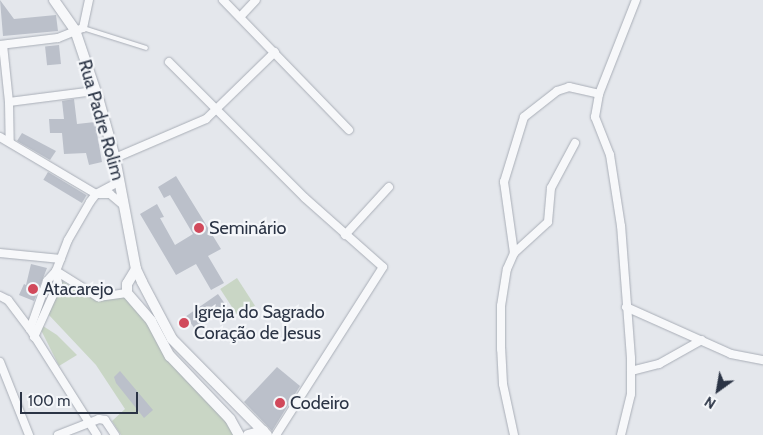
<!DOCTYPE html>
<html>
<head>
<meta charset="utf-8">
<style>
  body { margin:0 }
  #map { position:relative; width:763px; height:435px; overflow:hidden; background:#e4e7ec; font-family:Cabin,sans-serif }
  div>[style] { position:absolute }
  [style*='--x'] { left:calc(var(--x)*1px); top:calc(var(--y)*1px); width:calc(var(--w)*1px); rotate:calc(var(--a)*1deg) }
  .green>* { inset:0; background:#c9d6c5; transform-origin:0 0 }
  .building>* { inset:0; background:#bbc0ca; transform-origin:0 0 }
  .roads { filter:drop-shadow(0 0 1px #a9aeb7) drop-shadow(0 0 1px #a9aeb7) }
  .service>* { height:4px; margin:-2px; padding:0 2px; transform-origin:2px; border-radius:2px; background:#f7f8fa }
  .minor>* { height:8px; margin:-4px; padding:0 4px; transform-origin:4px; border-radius:4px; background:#f7f8fa }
  .tertiary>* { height:10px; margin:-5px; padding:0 5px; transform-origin:5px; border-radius:5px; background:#f7f8fa }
  .dots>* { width:14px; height:14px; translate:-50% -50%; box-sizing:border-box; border:2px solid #f4f6f9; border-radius:50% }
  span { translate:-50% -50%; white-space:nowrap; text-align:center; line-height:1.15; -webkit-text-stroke:4.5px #f4f6f9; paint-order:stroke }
  .street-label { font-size:18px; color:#2b3445 }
  .poi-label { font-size:18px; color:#2b3445 }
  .left { translate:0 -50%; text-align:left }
  .north { position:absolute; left:693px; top:365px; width:50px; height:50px; -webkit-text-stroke:4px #f4f6f9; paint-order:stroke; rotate:212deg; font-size:14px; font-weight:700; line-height:20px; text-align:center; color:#2b3445 }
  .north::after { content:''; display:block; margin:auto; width:18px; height:22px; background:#2b3445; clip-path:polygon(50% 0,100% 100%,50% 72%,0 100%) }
  .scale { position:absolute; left:20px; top:392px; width:118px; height:22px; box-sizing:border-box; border:2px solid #2b3445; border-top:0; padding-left:6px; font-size:15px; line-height:18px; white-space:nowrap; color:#2b3445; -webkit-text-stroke:4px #f4f6f9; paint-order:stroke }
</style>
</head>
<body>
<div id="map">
  <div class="green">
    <i style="left:237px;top:278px;width:33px;height:20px;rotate:57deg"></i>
    <i style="clip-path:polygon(62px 281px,97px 300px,127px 297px,228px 420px,235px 435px,121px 435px,112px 421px,125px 409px,96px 365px,48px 314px)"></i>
    <i style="clip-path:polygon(43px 326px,57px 335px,77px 355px,59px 366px,41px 330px)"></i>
  </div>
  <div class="building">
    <i style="clip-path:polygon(0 0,14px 19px,56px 15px,58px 31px,3px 36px)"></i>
    <i style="left:59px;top:45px;width:19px;height:14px;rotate:84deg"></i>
    <i style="clip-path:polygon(74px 99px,77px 124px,95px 122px,102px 162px,89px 165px,86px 153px,64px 154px,62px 133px,50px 133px,49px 119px,64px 119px,62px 101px)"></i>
    <i style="clip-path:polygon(22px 133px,56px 151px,50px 160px,17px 141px)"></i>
    <i style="left:48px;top:172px;width:45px;height:9px;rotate:31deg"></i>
    <i style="clip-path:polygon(176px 176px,221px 249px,208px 256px,224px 283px,211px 290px,196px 264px,176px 275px,140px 214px,157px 204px,164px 217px,160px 218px,175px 245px,193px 234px,170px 195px,164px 198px,158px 187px)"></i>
    <i style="clip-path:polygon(31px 264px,47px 268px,34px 301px,19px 295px,24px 284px,26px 285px)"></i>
    <i style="left:218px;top:294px;width:16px;height:39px;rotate:55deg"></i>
    <i style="clip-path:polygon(277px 367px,300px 386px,272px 431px,244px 402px)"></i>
    <i style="clip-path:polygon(120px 371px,153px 410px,144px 418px,116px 383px,114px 377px)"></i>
  </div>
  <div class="roads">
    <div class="service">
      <i style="--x:83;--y:28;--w:66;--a:17.6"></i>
    </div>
    <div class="minor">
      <i style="--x:223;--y:0;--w:181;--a:45.9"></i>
      <i style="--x:240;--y:17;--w:23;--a:-47"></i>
      <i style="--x:0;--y:45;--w:58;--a:-6.9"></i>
      <i style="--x:58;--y:38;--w:27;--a:-22"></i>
      <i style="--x:83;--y:28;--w:29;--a:-78"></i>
      <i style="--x:3;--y:45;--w:57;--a:84"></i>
      <i style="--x:9;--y:102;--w:39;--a:89"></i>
      <i style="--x:169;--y:62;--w:192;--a:45"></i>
      <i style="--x:305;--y:198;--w:104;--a:41.5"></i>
      <i style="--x:383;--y:267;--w:199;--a:122.5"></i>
      <i style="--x:9;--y:102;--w:86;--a:-7.4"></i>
      <i style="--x:0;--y:137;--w:112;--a:30.7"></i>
      <i style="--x:96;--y:194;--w:14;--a:0"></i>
      <i style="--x:110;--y:194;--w:17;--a:40"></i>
      <i style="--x:115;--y:158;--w:99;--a:-23.2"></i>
      <i style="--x:206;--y:119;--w:96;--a:-44.2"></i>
      <i style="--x:345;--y:235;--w:65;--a:-47.5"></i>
      <i style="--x:0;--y:253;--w:61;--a:5.6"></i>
      <i style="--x:514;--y:253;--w:72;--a:-98"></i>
      <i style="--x:504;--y:182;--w:68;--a:-72.9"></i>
      <i style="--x:524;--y:117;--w:42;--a:-38.2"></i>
      <i style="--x:557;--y:91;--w:13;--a:-18"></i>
      <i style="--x:569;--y:87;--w:31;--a:13"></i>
      <i style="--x:56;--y:271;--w:49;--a:31.8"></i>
      <i style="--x:98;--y:297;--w:29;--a:-8"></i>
      <i style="--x:0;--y:296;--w:9;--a:27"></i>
      <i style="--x:8;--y:300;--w:36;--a:53"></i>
      <i style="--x:30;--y:329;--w:125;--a:57.7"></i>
      <i style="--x:626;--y:307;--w:115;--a:24.1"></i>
      <i style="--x:731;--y:354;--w:33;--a:11"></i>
      <i style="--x:30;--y:329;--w:51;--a:-70.5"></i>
      <i style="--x:47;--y:281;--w:13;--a:-48"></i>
      <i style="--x:56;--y:271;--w:33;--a:-69"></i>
      <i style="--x:68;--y:240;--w:44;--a:-59.9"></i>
      <i style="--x:90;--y:202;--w:10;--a:-53"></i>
      <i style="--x:96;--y:194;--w:26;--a:-28"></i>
      <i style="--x:34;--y:337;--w:58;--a:-65.6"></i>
      <i style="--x:58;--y:284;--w:13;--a:-99"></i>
      <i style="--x:0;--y:362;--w:79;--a:68.3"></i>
      <i style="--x:631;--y:371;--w:29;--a:-14"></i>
      <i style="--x:659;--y:364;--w:49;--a:-29.2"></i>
      <i style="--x:58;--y:435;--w:44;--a:-21.3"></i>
      <i style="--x:99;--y:419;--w:6;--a:9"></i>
      <i style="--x:105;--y:420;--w:18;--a:56"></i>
      <i style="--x:514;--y:435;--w:52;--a:-102.2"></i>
      <i style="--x:503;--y:384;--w:35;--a:-93"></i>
      <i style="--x:501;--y:349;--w:43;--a:-90"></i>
      <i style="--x:501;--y:306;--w:37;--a:-81"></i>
      <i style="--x:507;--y:269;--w:17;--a:-66"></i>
      <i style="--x:514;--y:253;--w:46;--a:-42.4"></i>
      <i style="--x:548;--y:222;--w:34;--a:-85"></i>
      <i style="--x:551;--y:188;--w:51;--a:-61.9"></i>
      <i style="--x:621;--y:435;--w:42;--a:-76.3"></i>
      <i style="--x:631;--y:394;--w:36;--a:-90"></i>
      <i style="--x:631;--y:358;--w:132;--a:-94.3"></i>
      <i style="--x:621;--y:226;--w:72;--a:-98.8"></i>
      <i style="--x:610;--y:155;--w:41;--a:-111.5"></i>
      <i style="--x:595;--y:117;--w:23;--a:-80"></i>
      <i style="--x:599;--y:94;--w:101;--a:-68.5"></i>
    </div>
    <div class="tertiary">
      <i style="--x:54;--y:0;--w:37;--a:55"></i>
      <i style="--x:75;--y:30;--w:75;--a:71.3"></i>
      <i style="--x:99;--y:101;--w:59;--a:74.3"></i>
      <i style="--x:115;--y:158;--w:113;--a:79.3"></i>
      <i style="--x:136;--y:269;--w:14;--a:65"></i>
      <i style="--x:142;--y:282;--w:64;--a:62.2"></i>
      <i style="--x:172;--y:339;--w:135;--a:45.3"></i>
      <i style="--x:136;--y:269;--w:17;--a:121"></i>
      <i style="--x:127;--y:284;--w:9;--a:90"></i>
      <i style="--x:127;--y:293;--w:37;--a:49"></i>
      <i style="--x:151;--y:321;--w:40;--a:62"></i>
      <i style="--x:170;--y:356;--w:87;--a:46.4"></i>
      <i style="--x:230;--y:419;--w:18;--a:61"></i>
      <i style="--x:248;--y:435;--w:16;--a:-15"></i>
    </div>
  </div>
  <div class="dots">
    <i style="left:199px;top:228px;background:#d1495b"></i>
    <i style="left:33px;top:289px;background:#d1495b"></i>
    <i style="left:184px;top:323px;background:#d1495b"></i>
    <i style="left:280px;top:403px;background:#d1495b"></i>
  </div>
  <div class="street-label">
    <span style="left:101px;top:120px;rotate:74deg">Rua Padre Rolim</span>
  </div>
  <div class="poi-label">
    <span class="left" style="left:209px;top:228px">Seminário</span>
    <span class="left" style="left:43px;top:289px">Atacarejo</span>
    <span class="left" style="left:194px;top:323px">Igreja do Sagrado<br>Coração de Jesus</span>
    <span class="left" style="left:290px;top:403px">Codeiro</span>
  </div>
  <div class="north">N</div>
  <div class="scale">100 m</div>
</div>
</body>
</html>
